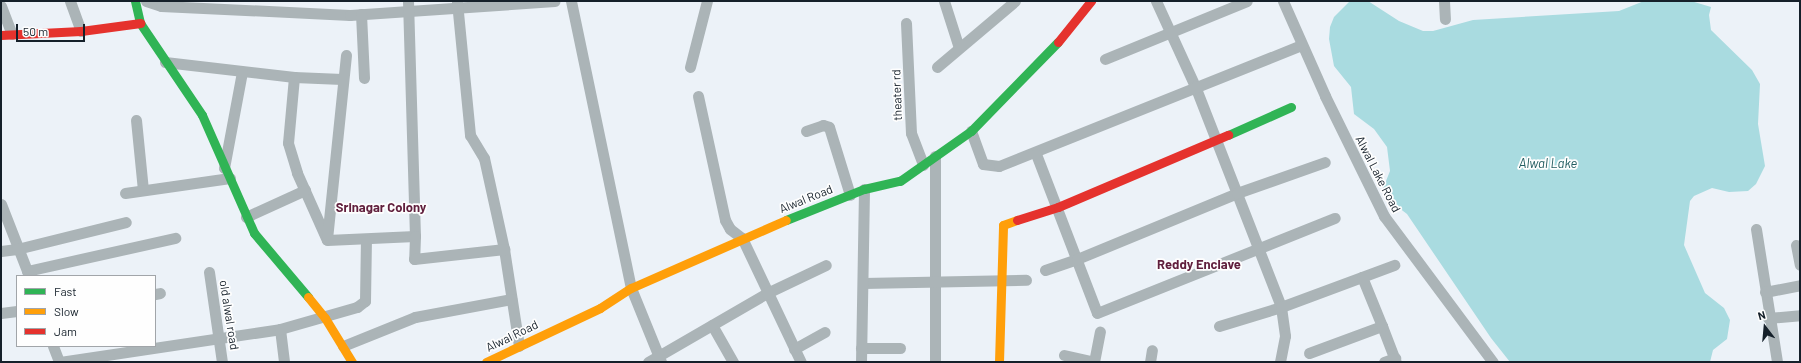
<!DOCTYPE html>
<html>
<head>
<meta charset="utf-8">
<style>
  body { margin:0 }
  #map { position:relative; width:1801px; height:363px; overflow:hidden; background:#ecf2f8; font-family:Barlow,sans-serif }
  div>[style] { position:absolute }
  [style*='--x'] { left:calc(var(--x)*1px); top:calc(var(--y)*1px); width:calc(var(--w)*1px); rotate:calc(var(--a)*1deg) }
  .water>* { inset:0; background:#a9dbe0 }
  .street>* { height:11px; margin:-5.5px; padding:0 5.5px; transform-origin:5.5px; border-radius:5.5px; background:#abb4b7 }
  .fast>* { height:9px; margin:-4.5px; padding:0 4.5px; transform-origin:4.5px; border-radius:4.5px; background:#30b455 }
  .slow>* { height:9px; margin:-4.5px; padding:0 4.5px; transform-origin:4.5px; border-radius:4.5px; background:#ff9f0a }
  .jam>* { height:9px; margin:-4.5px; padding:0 4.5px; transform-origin:4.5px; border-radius:4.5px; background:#e5322d }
  span { translate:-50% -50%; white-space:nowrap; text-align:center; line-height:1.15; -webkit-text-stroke:3.5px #fefefe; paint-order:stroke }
  .street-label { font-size:12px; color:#15202a }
  .water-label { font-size:13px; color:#245e62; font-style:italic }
  .neighbourhood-label { font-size:13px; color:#601f3d; font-weight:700 }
  .frame { position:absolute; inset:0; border:2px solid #15202a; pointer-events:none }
  .legend { position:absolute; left:16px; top:275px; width:140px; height:72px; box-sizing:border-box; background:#fefefe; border:1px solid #a1a5a9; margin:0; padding:5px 7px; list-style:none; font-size:12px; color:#15202a }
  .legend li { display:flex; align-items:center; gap:8px; height:20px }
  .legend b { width:20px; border:1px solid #a1a5a9 }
  .north { position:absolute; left:1745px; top:307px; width:40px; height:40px; -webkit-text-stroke:3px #fefefe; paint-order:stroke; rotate:344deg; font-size:11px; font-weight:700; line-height:16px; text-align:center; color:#15202a }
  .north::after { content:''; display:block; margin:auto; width:14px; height:18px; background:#15202a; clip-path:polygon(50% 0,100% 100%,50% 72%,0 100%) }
  .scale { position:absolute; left:16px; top:24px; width:69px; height:18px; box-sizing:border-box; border:2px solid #15202a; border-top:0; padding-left:5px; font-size:12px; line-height:14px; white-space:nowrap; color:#15202a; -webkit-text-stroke:3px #fefefe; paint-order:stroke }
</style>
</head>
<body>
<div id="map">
  <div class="water">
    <i style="clip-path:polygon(1350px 1px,1368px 1px,1399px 21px,1423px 31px,1433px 31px,1473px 20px,1619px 11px,1644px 1px,1691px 1px,1711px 7px,1709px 15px,1711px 30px,1752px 70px,1760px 84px,1758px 124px,1765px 166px,1756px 184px,1748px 191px,1729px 192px,1712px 188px,1694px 196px,1690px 201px,1684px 245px,1705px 293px,1724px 308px,1730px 320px,1727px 339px,1713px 350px,1710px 362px,1510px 362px,1491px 338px,1407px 214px,1386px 198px,1382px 191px,1390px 171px,1387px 147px,1374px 129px,1354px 114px,1351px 87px,1334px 66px,1329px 39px,1330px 27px,1334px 17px)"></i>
  </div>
  <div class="street">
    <i style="--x:70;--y:1;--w:32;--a:70"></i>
    <i style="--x:146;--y:1;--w:16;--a:18"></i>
    <i style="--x:161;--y:6;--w:189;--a:2.7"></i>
    <i style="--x:350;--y:15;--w:205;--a:-3.9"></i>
    <i style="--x:408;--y:1;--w:235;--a:88.3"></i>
    <i style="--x:571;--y:1;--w:293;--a:78.2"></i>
    <i style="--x:631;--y:288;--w:80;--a:67.9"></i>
    <i style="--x:944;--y:1;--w:49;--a:72.3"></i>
    <i style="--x:1156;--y:1;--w:94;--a:65.4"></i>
    <i style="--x:1195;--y:86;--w:237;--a:68.7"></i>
    <i style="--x:1281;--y:307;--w:29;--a:82"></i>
    <i style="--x:1285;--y:336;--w:26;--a:101"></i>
    <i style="--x:1283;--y:1;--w:104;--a:66.1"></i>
    <i style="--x:1325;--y:96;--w:134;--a:63.8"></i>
    <i style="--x:1384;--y:216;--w:182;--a:53.3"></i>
    <i style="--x:1444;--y:1;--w:18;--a:87"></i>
    <i style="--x:457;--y:2;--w:134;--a:84.4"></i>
    <i style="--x:470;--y:135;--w:27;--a:59"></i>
    <i style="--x:484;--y:158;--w:93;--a:77.6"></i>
    <i style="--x:504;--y:249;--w:98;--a:81.2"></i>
    <i style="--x:1;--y:6;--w:30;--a:69"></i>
    <i style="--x:361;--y:14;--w:64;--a:87.3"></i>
    <i style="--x:906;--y:23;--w:110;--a:87.4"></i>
    <i style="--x:911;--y:133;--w:34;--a:69"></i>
    <i style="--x:1105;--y:59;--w:153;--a:-22.2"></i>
    <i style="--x:165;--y:62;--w:130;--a:6.6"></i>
    <i style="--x:294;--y:77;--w:48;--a:2.4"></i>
    <i style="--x:690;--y:67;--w:68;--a:-75.6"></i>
    <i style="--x:937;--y:67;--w:102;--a:-40.2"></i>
    <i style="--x:294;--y:77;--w:66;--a:95.2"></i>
    <i style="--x:288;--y:143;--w:31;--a:73"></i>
    <i style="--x:297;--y:173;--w:73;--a:65.9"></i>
    <i style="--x:327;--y:240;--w:88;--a:-2.6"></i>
    <i style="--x:415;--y:236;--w:23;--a:92"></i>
    <i style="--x:414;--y:259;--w:91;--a:-6.3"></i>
    <i style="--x:698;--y:96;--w:127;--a:77.7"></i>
    <i style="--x:725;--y:220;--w:10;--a:61"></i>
    <i style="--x:730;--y:229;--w:15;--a:37"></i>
    <i style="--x:742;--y:238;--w:137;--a:64.6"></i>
    <i style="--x:136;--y:120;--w:70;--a:84.3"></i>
    <i style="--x:806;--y:131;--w:18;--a:-19"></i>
    <i style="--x:823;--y:125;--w:6;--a:18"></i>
    <i style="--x:829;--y:127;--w:71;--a:72.8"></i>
    <i style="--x:971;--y:131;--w:35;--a:70"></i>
    <i style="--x:983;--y:164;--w:16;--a:7"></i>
    <i style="--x:999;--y:166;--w:326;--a:-21.8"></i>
    <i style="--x:1036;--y:154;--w:170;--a:69"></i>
    <i style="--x:1097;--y:313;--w:256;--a:-21.8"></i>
    <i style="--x:935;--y:156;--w:206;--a:90"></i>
    <i style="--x:224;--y:168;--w:98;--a:-79.4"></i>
    <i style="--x:125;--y:193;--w:106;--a:-8.1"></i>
    <i style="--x:1;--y:204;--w:77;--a:68.7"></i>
    <i style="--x:246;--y:217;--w:65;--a:-24.6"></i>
    <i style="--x:1756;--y:229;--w:135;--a:81"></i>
    <i style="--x:327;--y:239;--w:185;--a:-84.1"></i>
    <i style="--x:1796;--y:245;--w:20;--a:79"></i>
    <i style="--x:1;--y:251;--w:16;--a:-7"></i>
    <i style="--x:17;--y:249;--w:112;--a:-13.9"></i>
    <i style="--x:1045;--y:270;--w:34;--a:-19"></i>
    <i style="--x:1077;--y:259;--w:173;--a:-22.4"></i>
    <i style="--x:1237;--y:193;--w:93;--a:-19.4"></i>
    <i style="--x:27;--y:271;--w:152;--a:-12.6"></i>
    <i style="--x:209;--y:272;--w:91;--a:81.8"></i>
    <i style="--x:863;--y:283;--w:163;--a:-1.1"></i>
    <i style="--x:1765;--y:292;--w:36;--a:-11"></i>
    <i style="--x:155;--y:294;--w:5;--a:-11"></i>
    <i style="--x:1;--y:313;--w:16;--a:-7"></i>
    <i style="--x:1768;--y:318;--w:32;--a:-5"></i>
    <i style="--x:712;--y:325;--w:43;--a:60.4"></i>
    <i style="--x:1219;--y:326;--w:65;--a:-17"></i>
    <i style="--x:1281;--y:307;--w:121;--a:-20.4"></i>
    <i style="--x:1382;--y:326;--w:39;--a:69"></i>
    <i style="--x:280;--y:329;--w:33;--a:83"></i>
    <i style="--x:53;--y:346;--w:17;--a:69"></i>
    <i style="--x:343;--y:346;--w:78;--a:-21.9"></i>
    <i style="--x:415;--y:317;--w:98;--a:-10.6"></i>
    <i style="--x:861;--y:348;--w:39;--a:0"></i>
    <i style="--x:794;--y:349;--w:35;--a:-29"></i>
    <i style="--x:1309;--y:353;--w:78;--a:-20.3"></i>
    <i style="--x:1382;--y:326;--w:53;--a:-112.2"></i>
    <i style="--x:1064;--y:355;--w:31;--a:13"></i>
    <i style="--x:60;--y:362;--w:222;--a:-8.5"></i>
    <i style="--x:280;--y:329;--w:80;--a:-15.9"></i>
    <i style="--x:357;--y:307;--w:10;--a:-37"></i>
    <i style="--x:365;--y:301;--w:61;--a:-89.1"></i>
    <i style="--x:648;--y:362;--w:138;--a:-30.1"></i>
    <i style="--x:767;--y:293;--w:65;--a:-25.4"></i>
    <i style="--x:861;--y:362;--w:173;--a:-89"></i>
    <i style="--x:1094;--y:362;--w:31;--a:-79"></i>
    <i style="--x:1150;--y:362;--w:12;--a:-81"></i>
    <i style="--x:1384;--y:362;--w:12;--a:-20"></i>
  </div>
  <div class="fast">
    <i style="--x:135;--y:1;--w:23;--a:77"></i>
    <i style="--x:140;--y:23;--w:111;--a:56"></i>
    <i style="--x:202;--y:115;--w:129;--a:66.2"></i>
    <i style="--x:254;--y:233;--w:84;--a:49.8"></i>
    <i style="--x:1228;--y:135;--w:69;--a:-24"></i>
    <i style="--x:786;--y:220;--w:84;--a:-21.7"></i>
    <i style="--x:864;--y:189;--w:37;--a:-13"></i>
    <i style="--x:900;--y:181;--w:87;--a:-35.2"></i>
    <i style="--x:971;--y:131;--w:124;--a:-45.7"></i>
  </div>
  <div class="slow">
    <i style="--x:308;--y:297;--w:27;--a:51"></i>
    <i style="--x:325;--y:318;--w:52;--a:58.5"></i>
    <i style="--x:486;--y:362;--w:126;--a:-25.3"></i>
    <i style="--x:600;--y:308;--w:37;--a:-33"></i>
    <i style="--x:631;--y:288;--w:169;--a:-23.7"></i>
    <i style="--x:999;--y:362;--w:137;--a:-88.3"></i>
    <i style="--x:1003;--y:225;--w:15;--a:-20"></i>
  </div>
  <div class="jam">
    <i style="--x:1;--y:35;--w:80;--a:-2.9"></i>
    <i style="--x:81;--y:31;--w:60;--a:-7.7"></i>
    <i style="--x:1058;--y:42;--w:53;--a:-51.2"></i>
    <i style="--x:1017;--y:220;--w:43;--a:-17.6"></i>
    <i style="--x:1058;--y:207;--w:185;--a:-23"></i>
  </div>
  <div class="street-label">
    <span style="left:897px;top:95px;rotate:-92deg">theater rd</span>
    <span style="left:1378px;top:174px;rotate:63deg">Alwal Lake Road</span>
    <span style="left:806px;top:199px;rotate:-22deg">Alwal Road</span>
    <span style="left:229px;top:315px;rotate:81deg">old alwal road</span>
    <span style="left:512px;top:336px;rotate:-26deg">Alwal Road</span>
  </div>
  <div class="water-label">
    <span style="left:1548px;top:163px">Alwal Lake</span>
  </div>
  <div class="neighbourhood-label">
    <span style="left:381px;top:207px">Srinagar Colony</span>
    <span style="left:1199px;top:264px">Reddy Enclave</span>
  </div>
  <div class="frame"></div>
  <ul class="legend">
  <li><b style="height:5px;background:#30b455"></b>Fast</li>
  <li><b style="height:5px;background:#ff9f0a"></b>Slow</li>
  <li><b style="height:5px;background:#e5322d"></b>Jam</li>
  </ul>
  <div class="north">N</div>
  <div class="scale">50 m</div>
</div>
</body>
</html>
